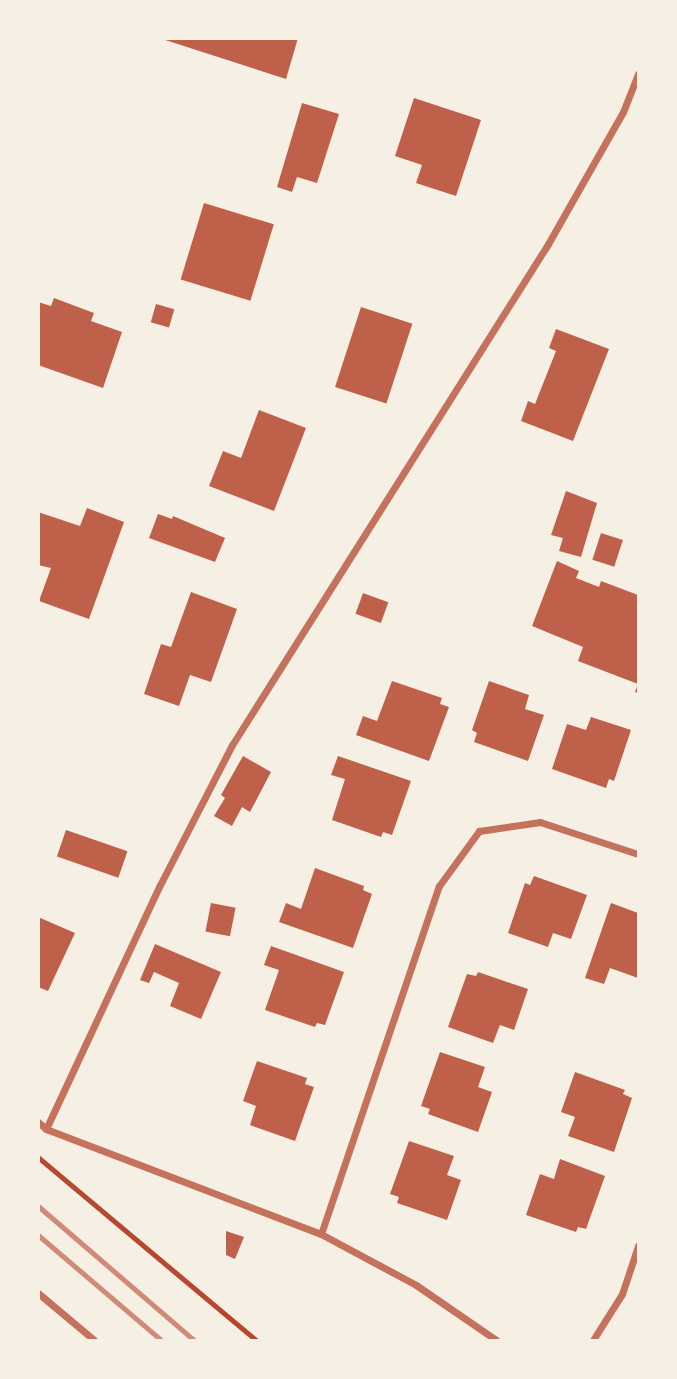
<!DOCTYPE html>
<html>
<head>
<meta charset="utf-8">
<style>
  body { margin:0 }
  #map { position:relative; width:677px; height:1379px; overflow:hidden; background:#f6efe4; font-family:Mulish,sans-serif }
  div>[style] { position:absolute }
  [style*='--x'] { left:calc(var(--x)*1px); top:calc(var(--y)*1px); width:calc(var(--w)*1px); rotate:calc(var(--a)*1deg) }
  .building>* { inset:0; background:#bf614a; transform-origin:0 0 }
  .path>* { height:4.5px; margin:-2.25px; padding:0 2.25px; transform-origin:2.25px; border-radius:2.25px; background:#b5482f }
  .minor>* { height:7px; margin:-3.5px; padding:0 3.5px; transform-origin:3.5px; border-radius:3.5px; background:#c5725c }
  .rail>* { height:5px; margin:-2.5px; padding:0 2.5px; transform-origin:2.5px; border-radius:2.5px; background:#cf8b77 }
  span { translate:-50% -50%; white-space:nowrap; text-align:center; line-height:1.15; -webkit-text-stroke:5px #f6efe4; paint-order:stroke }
  .frame { position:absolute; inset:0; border:40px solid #f6efe4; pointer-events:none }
</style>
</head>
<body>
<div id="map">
  <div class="building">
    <i style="clip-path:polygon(159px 38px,298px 38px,286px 79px)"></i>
    <i style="clip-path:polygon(414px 98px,481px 120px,456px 196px,416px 183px,422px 165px,395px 156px)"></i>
    <i style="clip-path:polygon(302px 103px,339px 114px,317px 183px,297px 177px,292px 192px,277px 187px)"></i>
    <i style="left:204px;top:203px;width:73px;height:80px;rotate:17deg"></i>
    <i style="clip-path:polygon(54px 298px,94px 313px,91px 321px,122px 332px,103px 388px,38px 365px,38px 302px,51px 306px)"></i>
    <i style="left:156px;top:304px;width:19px;height:19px;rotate:16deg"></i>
    <i style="left:361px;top:307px;width:54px;height:84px;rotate:18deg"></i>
    <i style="clip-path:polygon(556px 329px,609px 349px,573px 441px,521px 421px,528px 401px,535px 404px,556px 351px,549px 348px)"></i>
    <i style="clip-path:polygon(259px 410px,306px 428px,274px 511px,209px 486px,223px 451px,241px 458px)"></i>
    <i style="clip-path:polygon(566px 491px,597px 503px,581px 557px,559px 551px,563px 538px,551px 535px)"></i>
    <i style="clip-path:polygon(87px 508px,124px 522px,89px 619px,39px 601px,51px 568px,38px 565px,38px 512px,80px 526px)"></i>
    <i style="clip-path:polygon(158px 514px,172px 519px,173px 516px,225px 538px,215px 562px,149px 538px)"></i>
    <i style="left:601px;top:533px;width:23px;height:28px;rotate:18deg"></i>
    <i style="clip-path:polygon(557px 561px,579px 571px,576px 578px,599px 587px,601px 581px,638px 595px,638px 693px,635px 692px,638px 684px,578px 661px,583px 647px,532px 626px)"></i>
    <i style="clip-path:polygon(191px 592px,237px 609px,211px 682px,190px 675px,179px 706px,144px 694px,161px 644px,171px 647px)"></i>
    <i style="left:363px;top:593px;width:27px;height:22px;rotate:20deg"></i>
    <i style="clip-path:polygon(392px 681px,442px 698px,440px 704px,449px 707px,429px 761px,356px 735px,363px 716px,377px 721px)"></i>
    <i style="clip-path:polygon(489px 681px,529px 695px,525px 709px,544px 715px,528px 761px,474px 742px,477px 733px,472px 730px)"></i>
    <i style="clip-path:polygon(591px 717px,631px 730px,614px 781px,609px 779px,606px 788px,552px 769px,567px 724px,586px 730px)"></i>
    <i style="clip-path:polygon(243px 756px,271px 772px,250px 812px,242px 807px,232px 826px,214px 816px,225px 798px,221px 795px)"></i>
    <i style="clip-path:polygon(338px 756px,411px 781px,392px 835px,383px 832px,381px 837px,332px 820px,345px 779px,331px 775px)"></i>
    <i style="left:66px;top:830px;width:65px;height:28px;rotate:19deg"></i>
    <i style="clip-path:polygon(315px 868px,364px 886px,363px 890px,372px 894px,353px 948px,279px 922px,286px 903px,301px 909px)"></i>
    <i style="clip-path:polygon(534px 876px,587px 895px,571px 939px,553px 933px,548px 947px,508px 933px,525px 883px,530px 885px)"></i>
    <i style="left:211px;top:903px;width:25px;height:29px;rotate:11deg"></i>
    <i style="clip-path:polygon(611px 903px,638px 913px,638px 978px,610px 968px,604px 984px,585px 978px)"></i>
    <i style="clip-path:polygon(38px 917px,75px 933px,48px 991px,38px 987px)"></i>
    <i style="clip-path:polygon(155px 944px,221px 972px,201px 1019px,170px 1006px,179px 983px,154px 972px,149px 983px,140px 980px)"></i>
    <i style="clip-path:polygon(271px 946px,344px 972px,325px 1025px,317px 1023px,315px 1027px,265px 1010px,279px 970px,264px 965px)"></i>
    <i style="clip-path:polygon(478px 972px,528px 989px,514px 1030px,500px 1025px,493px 1043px,448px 1027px,467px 974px,476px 976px)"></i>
    <i style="clip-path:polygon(440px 1052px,485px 1067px,478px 1087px,492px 1092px,478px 1132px,428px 1114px,430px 1109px,421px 1106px)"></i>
    <i style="clip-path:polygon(257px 1061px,307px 1078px,305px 1084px,314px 1087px,295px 1141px,250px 1125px,256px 1106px,243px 1101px)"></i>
    <i style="clip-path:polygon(575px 1072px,625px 1090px,623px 1094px,632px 1098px,614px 1152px,568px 1136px,575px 1117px,561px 1112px)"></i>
    <i style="clip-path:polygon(409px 1141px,454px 1156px,447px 1175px,461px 1180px,447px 1220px,397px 1203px,399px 1197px,390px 1194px)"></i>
    <i style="clip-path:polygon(560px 1159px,605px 1176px,586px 1229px,578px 1227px,576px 1232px,526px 1215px,540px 1174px,554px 1179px)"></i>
    <i style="clip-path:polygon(226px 1231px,244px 1237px,235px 1259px,226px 1255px)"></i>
  </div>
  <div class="path">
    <i style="--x:38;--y:1157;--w:285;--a:40"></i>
  </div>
  <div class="minor">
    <i style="--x:38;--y:1122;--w:11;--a:41"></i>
    <i style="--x:46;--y:1129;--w:294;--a:20.9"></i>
    <i style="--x:321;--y:1234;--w:108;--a:28.2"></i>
    <i style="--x:416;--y:1285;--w:97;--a:34.5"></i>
    <i style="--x:46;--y:1129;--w:269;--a:-65"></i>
    <i style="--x:160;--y:885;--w:157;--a:-62.8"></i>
    <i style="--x:232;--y:745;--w:592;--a:-57.76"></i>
    <i style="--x:548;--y:244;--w:152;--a:-60.4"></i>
    <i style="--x:623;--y:112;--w:41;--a:-68.5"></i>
    <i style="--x:321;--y:1234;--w:367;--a:-71.3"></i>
    <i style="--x:439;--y:886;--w:68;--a:-54"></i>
    <i style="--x:479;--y:831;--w:62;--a:-8.4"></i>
    <i style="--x:540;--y:822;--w:103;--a:18.1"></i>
    <i style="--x:38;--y:1293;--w:73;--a:40"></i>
    <i style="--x:593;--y:1340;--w:54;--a:-57.8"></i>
    <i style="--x:622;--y:1294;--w:51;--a:-71.6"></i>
  </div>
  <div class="rail">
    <i style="--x:38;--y:1206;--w:206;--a:40.7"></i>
    <i style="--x:38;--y:1235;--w:162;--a:40.5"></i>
  </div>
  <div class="frame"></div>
</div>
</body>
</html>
